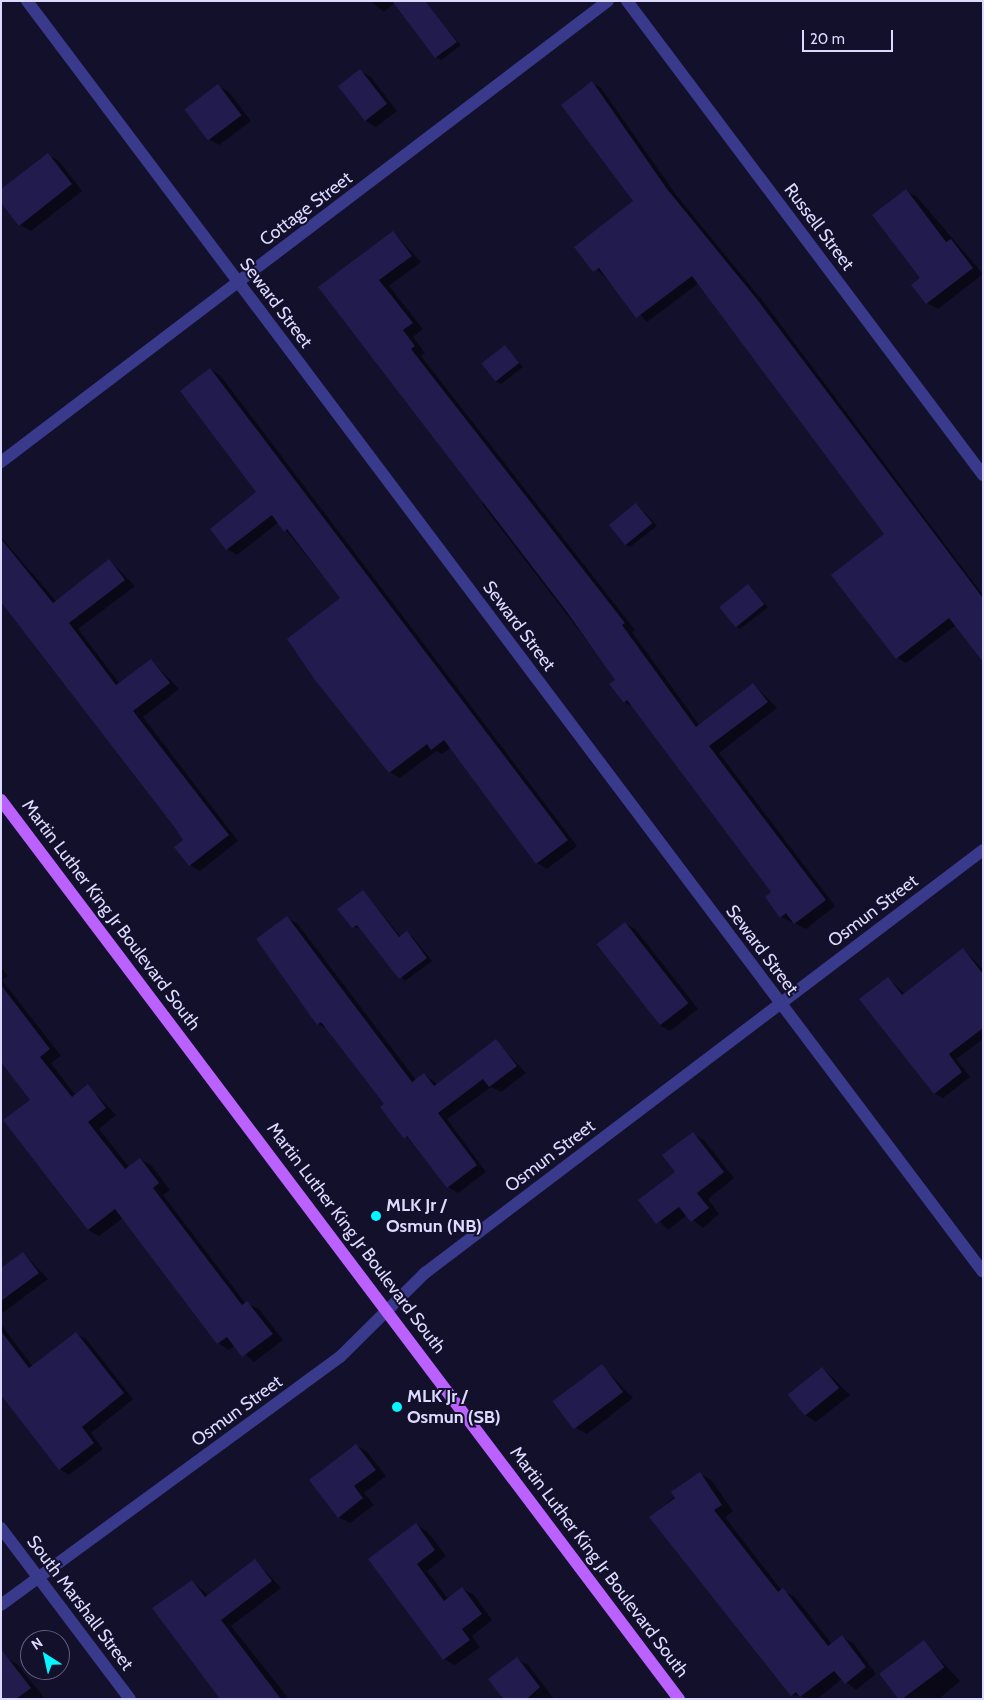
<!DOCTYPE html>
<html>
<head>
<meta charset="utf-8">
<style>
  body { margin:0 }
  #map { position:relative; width:984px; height:1700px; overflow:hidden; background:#13102b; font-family:Cabin,sans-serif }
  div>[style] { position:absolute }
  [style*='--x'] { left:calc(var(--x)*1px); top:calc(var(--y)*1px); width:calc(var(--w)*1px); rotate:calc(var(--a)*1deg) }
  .shadow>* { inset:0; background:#0007 }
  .building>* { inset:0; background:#221b4d; transform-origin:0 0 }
  .minor>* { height:12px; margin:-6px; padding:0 6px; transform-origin:6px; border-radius:6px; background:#393a8c }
  .major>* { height:12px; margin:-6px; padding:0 6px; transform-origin:6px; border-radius:6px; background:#ba61ff }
  .dots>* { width:14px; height:14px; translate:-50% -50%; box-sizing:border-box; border:2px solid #13102b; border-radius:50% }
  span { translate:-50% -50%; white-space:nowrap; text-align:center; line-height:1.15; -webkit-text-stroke:4px #13102b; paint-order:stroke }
  .street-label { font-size:18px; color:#dcdaff }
  .poi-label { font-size:18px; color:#dcdaff; font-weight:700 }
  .left { translate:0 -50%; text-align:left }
  .frame { position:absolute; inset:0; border:2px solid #dcdaff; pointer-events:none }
  .north { position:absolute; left:20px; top:1630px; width:50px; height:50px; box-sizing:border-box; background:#13102b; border:1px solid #636180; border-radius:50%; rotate:325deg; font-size:14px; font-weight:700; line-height:20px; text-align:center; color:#dcdaff }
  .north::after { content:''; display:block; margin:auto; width:18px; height:22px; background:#06f5ff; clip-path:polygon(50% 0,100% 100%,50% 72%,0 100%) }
  .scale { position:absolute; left:802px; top:30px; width:91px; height:22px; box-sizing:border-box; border:2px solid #dcdaff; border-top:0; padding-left:6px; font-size:15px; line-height:18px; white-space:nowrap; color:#dcdaff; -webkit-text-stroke:4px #13102b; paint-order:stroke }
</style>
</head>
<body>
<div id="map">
  <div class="shadow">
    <i style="clip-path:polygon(370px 1px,397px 1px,384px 12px)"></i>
    <i style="clip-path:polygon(438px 19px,461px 45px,441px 60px,436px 57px)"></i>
    <i style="clip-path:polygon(360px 71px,371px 77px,397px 111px,376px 127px,365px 120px,339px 87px)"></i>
    <i style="clip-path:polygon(592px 83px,601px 88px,677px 196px,766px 305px,983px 595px,983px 659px,956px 625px,906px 663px,897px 658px,886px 534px,699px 283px,647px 322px,576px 247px,635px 202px)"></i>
    <i style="clip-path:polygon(218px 86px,229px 92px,251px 121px,219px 145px,208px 139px)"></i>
    <i style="clip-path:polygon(48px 155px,59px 161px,82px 191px,31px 231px,20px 225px)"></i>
    <i style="clip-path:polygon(906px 191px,917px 197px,983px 274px,938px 309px,927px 303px)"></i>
    <i style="clip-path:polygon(393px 232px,421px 262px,389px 286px,423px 329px,413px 337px,425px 353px,421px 356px,635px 630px,632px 632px,700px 726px,753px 684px,777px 708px,719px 753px,835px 906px,806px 929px,781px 917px,773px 893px,635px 708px,624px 702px,617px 680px,482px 504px,486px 501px,320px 287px)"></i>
    <i style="clip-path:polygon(505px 346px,523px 367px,501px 384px,495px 381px)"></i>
    <i style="clip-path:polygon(210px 369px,220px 375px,577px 846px,547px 869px,537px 863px,451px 748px,442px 754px,436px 751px,400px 778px,390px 772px,288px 639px,342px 599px,279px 522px,237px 555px,227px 549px,258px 493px)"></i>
    <i style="clip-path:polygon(637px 504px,657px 526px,630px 547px,625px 544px)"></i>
    <i style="clip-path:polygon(1px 537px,56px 601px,109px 560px,135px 586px,78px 629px,120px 684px,151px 660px,179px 689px,143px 717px,238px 841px,200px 871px,190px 865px,184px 840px,1px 600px)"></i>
    <i style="clip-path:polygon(748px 585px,768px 607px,740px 629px,735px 626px)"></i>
    <i style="clip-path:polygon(363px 891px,401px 937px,407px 933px,412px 936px,432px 961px,405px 981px,361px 928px,353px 927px,339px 909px)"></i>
    <i style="clip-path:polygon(287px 918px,297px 923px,416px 1080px,424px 1074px,438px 1085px,496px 1041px,526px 1073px,501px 1092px,491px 1087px,447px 1119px,486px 1172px,458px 1193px,448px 1187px,382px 1107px,386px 1104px,329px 1030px,318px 1024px)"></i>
    <i style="clip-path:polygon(625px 923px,636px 930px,698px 1009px,670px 1031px,659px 1025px)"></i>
    <i style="clip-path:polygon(963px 949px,983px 969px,983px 1039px,956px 1059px,970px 1077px,943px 1098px,934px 1093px,888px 978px,905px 994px)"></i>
    <i style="clip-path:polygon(1px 967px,8px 976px,2px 980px,61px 1056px,51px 1063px,76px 1096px,88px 1086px,116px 1115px,99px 1129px,129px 1167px,140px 1159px,151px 1165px,170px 1190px,163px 1195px,246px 1304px,259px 1309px,283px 1340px,254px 1362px,235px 1345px,229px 1350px,218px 1343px,123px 1218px,99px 1236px,88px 1230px,32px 1100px,1px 1060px)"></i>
    <i style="clip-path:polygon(693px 1134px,704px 1140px,734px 1178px,708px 1199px,719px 1214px,703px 1228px,687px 1215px,668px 1230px,640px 1200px,677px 1172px)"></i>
    <i style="clip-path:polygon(23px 1253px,48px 1279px,1px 1314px,1px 1269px)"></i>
    <i style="clip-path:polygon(1px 1324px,33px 1367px,76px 1334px,86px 1339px,133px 1399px,91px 1433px,103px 1449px,69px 1475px,60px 1469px,1px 1393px)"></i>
    <i style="clip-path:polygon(602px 1366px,633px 1398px,587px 1434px,576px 1428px)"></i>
    <i style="clip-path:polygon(823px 1368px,850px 1395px,816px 1422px,805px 1415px)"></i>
    <i style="clip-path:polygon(356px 1445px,367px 1452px,386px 1476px,364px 1493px,374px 1505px,350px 1523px,338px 1517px)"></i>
    <i style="clip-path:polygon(700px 1474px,711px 1480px,733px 1511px,725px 1517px,782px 1591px,794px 1596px,832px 1644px,842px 1637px,853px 1643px,876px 1674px,856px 1690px,842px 1679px,817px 1699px,792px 1695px,651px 1517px)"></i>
    <i style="clip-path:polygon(416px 1525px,427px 1531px,446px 1556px,427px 1571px,449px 1600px,463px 1589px,474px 1595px,492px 1620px,472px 1636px,480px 1647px,455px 1665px,444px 1659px,370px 1560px)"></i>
    <i style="clip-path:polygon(255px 1560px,281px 1588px,231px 1626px,289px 1699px,224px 1699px,192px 1581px,209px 1596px)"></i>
    <i style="clip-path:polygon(924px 1642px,960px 1681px,939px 1699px,900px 1699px,881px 1674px)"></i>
    <i style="clip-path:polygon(7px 1658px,18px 1665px,45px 1699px,1px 1699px)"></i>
    <i style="clip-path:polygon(517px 1659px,528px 1665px,554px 1699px,500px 1699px)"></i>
  </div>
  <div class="building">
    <i style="clip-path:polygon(392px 1px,425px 1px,457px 42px,435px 58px)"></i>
    <i style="left:360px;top:69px;width:44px;height:28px;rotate:52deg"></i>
    <i style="clip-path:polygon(592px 81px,667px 189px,756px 298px,983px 598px,983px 662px,949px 618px,896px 659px,831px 575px,884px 534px,692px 276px,636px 318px,599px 268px,593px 272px,574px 247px,633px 201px,561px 105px)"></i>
    <i style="left:218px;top:84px;width:39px;height:42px;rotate:53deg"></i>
    <i style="clip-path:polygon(48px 153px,72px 184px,19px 226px,1px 203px,1px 189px)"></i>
    <i style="clip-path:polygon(906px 189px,946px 242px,951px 239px,973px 268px,926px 304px,911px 285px,920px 278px,872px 215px)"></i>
    <i style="clip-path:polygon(393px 231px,412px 256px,379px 280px,413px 323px,403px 330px,415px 346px,411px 349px,625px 623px,622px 625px,696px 727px,753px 683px,768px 702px,709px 746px,826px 900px,794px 924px,786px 913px,780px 918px,765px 897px,771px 892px,627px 700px,624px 703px,609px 684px,615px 680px,567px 612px,318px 287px)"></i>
    <i style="left:505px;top:345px;width:23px;height:30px;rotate:52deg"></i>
    <i style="clip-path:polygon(210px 368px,568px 840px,536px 864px,444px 740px,431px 750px,427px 744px,389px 773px,315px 680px,287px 639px,340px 598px,287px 529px,284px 532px,272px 515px,226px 550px,210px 529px,256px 492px,180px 391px)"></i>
    <i style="left:636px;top:503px;width:26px;height:35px;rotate:51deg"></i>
    <i style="clip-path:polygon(1px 539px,53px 603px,109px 559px,125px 580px,69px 623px,116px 685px,151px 659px,170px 683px,133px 711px,229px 835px,189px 866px,174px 847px,183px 840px,175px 828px,1px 602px)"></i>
    <i style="left:748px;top:584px;width:26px;height:37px;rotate:51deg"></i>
    <i style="clip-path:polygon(363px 890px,399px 937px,407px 931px,427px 958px,399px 979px,357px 925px,352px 928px,337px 909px)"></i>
    <i style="clip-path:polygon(287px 916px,412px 1082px,424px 1073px,434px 1086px,496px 1039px,517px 1066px,489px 1087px,483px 1079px,438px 1113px,477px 1165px,447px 1188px,407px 1136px,404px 1139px,380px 1107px,384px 1104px,321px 1022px,317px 1025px,256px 939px)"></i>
    <i style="left:625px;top:922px;width:103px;height:36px;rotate:52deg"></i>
    <i style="clip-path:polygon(963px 948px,983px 974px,983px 1028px,949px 1054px,962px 1072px,934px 1094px,859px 999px,888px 977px,902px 995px)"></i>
    <i style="clip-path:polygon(1px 985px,50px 1049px,40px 1057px,72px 1097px,88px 1084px,106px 1108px,88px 1122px,125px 1169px,140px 1158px,159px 1183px,153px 1188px,242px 1305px,247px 1301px,273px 1334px,242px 1357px,227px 1337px,217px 1344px,115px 1209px,88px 1230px,3px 1120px,30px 1100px,1px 1062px)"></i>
    <i style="clip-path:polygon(693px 1132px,724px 1172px,697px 1193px,709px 1208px,691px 1222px,679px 1207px,656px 1224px,638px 1200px,675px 1172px,662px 1155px)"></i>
    <i style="clip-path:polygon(23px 1252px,39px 1273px,1px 1301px,1px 1268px)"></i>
    <i style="clip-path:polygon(1px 1331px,29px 1368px,76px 1332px,124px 1393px,82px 1427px,94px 1443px,59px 1470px,1px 1395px)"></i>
    <i style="left:602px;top:1364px;width:35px;height:62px;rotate:53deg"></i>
    <i style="left:822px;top:1367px;width:27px;height:44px;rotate:51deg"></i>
    <i style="clip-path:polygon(356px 1444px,376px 1470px,354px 1486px,363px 1498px,338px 1518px,309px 1480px)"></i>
    <i style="clip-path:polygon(700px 1472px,722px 1505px,714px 1510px,778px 1592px,783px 1588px,828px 1646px,842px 1635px,866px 1667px,845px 1684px,834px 1671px,800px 1697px,796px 1692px,791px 1696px,649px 1517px,675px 1498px,671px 1492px)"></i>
    <i style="clip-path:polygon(416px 1523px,435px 1550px,417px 1564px,444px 1601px,462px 1587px,482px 1614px,462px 1629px,470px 1640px,443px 1660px,368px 1559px)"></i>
    <i style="clip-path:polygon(255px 1559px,272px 1581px,221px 1620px,281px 1699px,220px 1699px,152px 1608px,192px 1580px,205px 1597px)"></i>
    <i style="left:924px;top:1640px;width:34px;height:56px;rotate:53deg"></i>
    <i style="clip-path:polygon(1px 1649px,31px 1688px,16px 1699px,1px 1699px)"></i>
    <i style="clip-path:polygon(517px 1657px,540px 1687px,527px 1699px,503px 1699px,488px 1679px)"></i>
  </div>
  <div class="minor">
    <i style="--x:27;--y:1;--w:1590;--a:53.05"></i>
    <i style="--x:627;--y:1;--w:593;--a:53.09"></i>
    <i style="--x:1;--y:462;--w:762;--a:-37.22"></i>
    <i style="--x:1;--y:1528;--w:214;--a:53"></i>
    <i style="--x:1;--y:1605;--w:420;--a:-36.2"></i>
    <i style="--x:340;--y:1357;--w:120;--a:-44.7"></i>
    <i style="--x:425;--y:1273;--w:700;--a:-37.16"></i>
  </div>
  <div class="major">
    <i style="--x:1;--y:800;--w:1126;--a:52.98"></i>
  </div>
  <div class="dots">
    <i style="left:376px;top:1216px;background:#06f5ff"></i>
    <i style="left:397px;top:1407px;background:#06f5ff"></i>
  </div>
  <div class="street-label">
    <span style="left:306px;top:209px;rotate:-37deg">Cottage Street</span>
    <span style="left:819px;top:227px;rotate:53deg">Russell Street</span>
    <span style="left:276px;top:303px;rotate:53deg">Seward Street</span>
    <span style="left:519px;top:626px;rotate:53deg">Seward Street</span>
    <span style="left:873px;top:911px;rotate:-37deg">Osmun Street</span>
    <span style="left:111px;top:915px;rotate:53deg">Martin Luther King Jr Boulevard South</span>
    <span style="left:762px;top:950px;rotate:53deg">Seward Street</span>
    <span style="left:550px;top:1156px;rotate:-37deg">Osmun Street</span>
    <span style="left:356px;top:1238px;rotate:53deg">Martin Luther King Jr Boulevard South</span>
    <span style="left:237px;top:1411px;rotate:-36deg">Osmun Street</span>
    <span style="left:599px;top:1562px;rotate:53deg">Martin Luther King Jr Boulevard South</span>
    <span style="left:80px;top:1603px;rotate:53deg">South Marshall Street</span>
  </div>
  <div class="poi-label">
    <span class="left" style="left:386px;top:1216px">MLK Jr /<br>Osmun (NB)</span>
    <span class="left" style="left:407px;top:1407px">MLK Jr /<br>Osmun (SB)</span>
  </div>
  <div class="frame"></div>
  <div class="north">N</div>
  <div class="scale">20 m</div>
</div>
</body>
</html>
